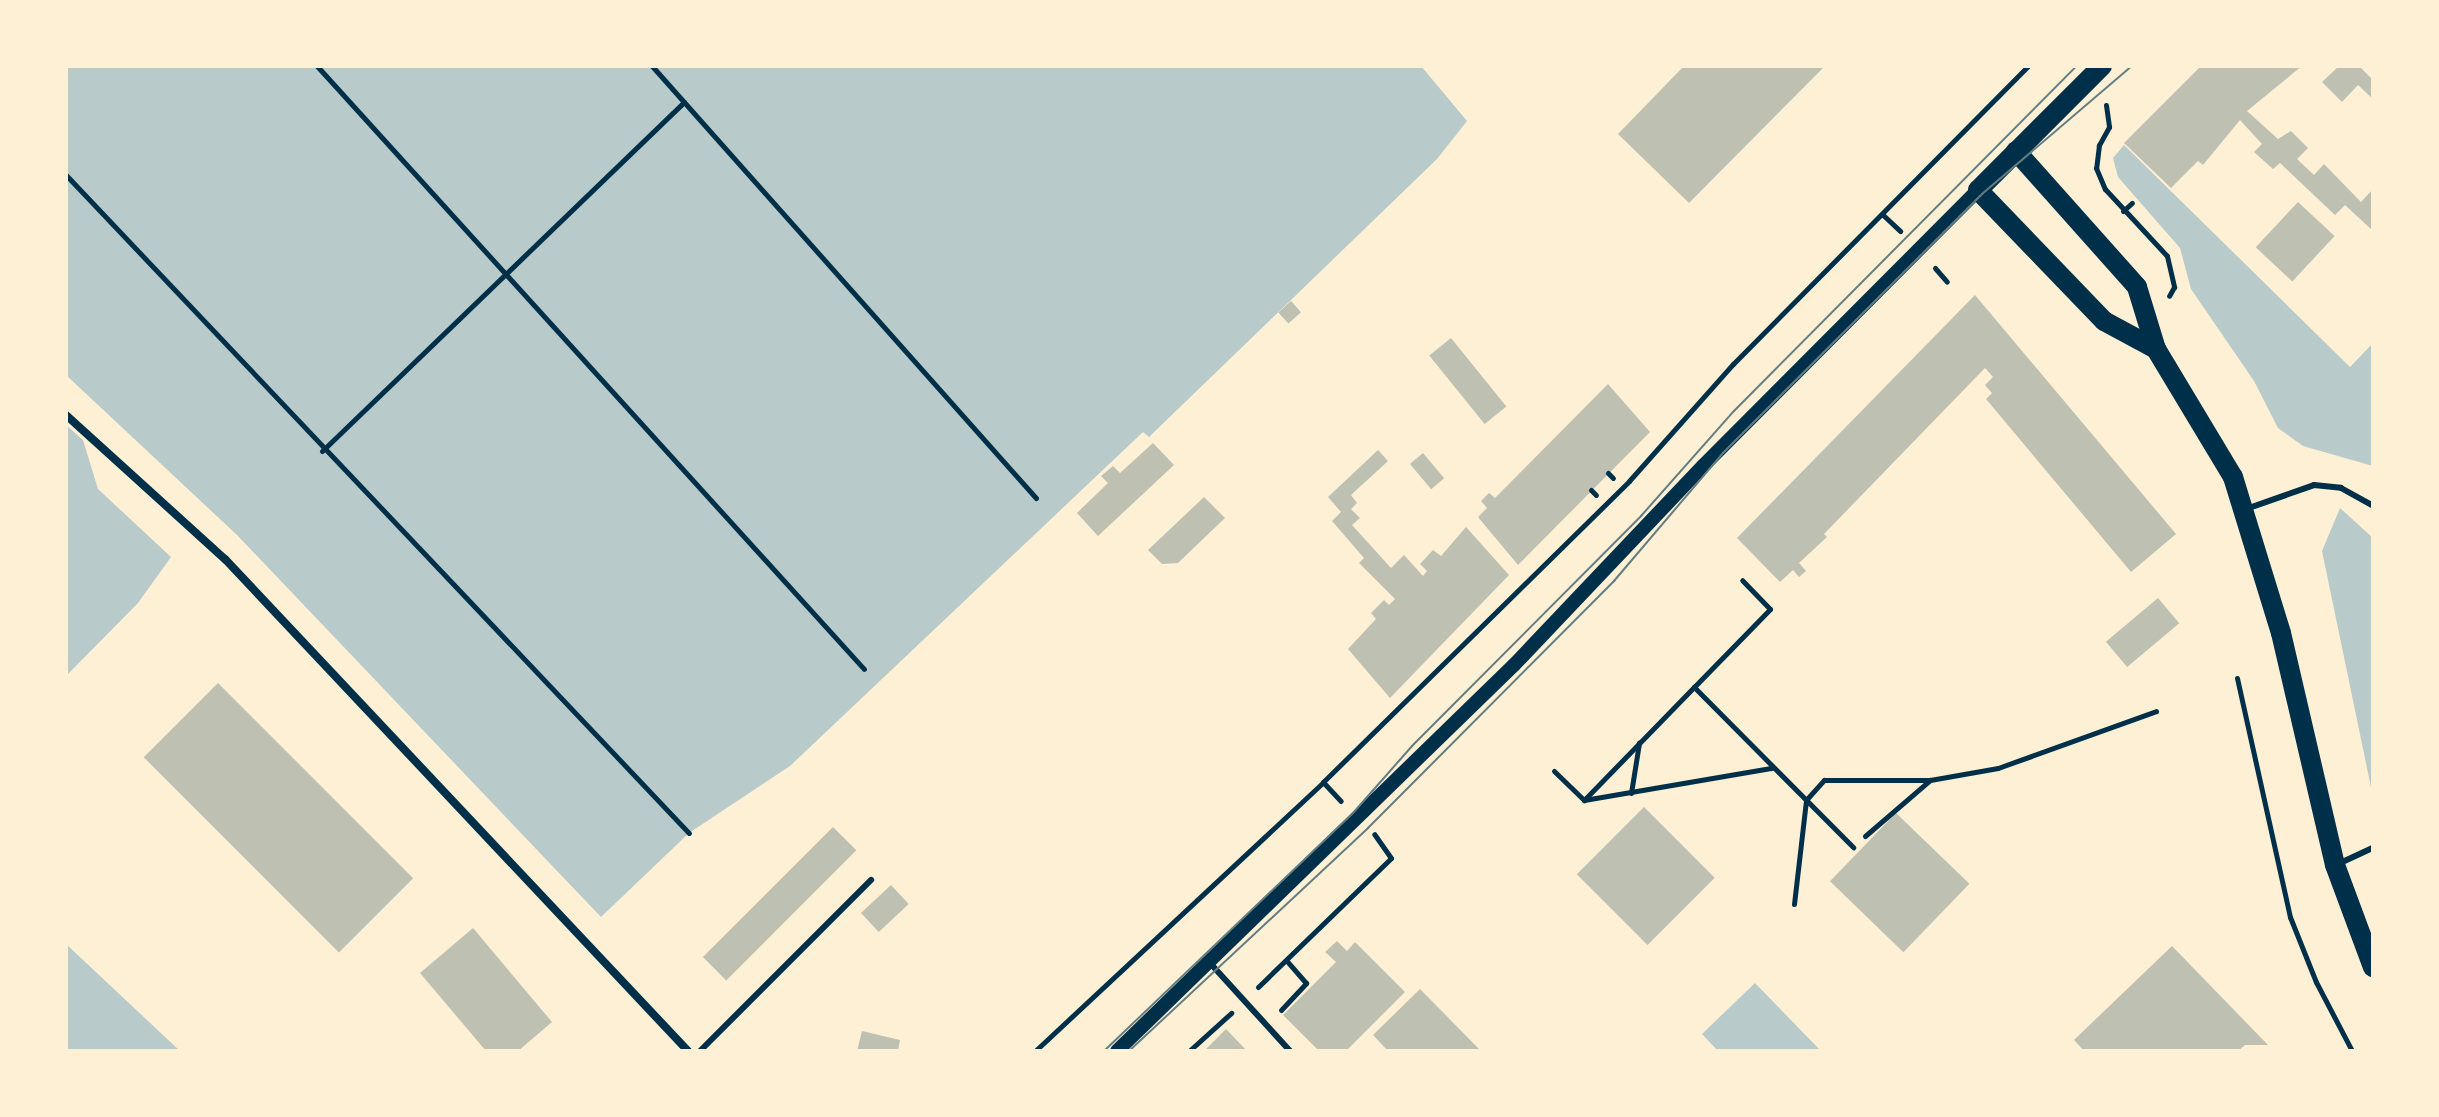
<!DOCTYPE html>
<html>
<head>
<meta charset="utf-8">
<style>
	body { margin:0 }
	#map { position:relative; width:2439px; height:1117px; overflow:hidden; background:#fdf0d5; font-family:"Work Sans",sans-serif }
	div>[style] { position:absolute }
	.green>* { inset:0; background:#b9caca }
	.building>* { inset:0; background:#bec0b2; transform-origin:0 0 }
	.path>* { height:5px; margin:-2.5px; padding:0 2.5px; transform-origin:2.5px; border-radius:2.5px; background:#003049 }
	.service>* { height:6px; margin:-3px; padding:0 3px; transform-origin:3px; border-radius:3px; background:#003049 }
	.minor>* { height:8px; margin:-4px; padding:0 4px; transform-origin:4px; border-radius:4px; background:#003049 }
	.tertiary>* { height:14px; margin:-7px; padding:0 7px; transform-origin:7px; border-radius:7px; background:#003049 }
	.primary>* { height:20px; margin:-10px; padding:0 10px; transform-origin:10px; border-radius:10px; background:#003049 }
	.tram>* { height:2px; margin:-1px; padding:0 1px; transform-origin:1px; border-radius:1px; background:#657d81 }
	span { translate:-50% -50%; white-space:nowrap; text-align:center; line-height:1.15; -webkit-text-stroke:6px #fdf0d5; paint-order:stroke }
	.frame { position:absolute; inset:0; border:68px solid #fdf0d5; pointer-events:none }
</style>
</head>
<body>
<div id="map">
	<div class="green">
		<i style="clip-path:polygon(66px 66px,1421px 66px,1467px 121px,1437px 159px,1149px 437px,1143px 432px,790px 766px,689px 833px,601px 917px,237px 535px,66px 375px)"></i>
		<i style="clip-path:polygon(2124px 145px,2350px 367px,2373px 343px,2373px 466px,2303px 446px,2278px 428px,2254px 381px,2191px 289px,2180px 248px,2118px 177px,2113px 158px)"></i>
		<i style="clip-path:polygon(66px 425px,83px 440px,98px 489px,171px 557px,138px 603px,66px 676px)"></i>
		<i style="clip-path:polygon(2340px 508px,2373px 538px,2373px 797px,2322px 551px)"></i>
		<i style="clip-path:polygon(66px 944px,180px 1051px,66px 1051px)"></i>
		<i style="clip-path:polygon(1755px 983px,1821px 1051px,1718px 1051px,1702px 1034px)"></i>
	</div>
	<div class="building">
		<i style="clip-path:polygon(1684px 66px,1825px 66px,1689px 203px,1618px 134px)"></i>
		<i style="clip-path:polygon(2201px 66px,2302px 66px,2247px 111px,2278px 139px,2291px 131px,2308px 148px,2297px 159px,2314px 175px,2324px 164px,2361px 202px,2373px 189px,2373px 231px,2345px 205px,2335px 215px,2280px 163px,2273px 169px,2254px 152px,2262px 144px,2240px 120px,2203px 165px,2198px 161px,2171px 188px,2124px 143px)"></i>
		<i style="clip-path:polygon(2339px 66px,2359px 66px,2373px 80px,2373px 99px,2358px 85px,2342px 102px,2322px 82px)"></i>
		<i style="left:2298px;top:202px;width:50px;height:62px;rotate:43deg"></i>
		<i style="clip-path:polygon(1975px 295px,2176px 534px,2131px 572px,1986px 399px,1992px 393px,1985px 385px,1993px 377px,1985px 368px,1824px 534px,1827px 537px,1799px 563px,1806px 571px,1799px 577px,1793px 570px,1780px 582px,1737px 538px)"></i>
		<i style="left:1291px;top:301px;width:15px;height:17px;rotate:48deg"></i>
		<i style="left:1451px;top:338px;width:88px;height:28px;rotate:51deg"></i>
		<i style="clip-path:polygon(1608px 384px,1650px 432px,1518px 565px,1478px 517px,1487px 508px,1481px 501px,1489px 493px,1495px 498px)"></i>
		<i style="clip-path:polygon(1153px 443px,1174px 465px,1098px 536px,1077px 513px,1108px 483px,1101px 476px,1113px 466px,1120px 473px)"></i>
		<i style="clip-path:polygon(1378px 450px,1388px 461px,1351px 495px,1357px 503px,1351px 509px,1360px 518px,1352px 525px,1391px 568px,1404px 555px,1423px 576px,1427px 571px,1420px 564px,1433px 550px,1441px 556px,1466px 527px,1509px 575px,1390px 698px,1348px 649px,1376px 619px,1371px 613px,1384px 600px,1389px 605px,1395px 599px,1359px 563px,1364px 558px,1332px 521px,1341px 512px,1328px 497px)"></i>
		<i style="left:1423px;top:453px;width:33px;height:17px;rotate:50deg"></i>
		<i style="clip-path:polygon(1204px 497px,1225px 518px,1178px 563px,1162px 564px,1148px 550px)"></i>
		<i style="left:2158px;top:598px;width:33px;height:68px;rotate:50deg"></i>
		<i style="left:218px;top:683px;width:276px;height:105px;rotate:45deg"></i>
		<i style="left:1644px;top:807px;width:100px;height:95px;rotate:45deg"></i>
		<i style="left:1896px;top:813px;width:102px;height:95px;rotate:44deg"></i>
		<i style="left:833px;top:827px;width:33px;height:184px;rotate:45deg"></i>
		<i style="left:891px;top:885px;width:26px;height:41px;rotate:47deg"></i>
		<i style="clip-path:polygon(473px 928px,552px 1022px,518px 1051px,486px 1051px,420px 973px)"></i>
		<i style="clip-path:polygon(1337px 941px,1347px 951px,1355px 942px,1405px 992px,1346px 1051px,1319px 1051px,1283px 1015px,1336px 962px,1325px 952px)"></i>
		<i style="clip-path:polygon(2172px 946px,2268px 1045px,2245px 1045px,2238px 1051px,2084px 1051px,2074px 1040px)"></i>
		<i style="clip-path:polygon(1420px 989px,1481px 1051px,1388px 1051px,1373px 1035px)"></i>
		<i style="clip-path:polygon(1226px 1029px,1247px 1051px,1200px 1051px,1206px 1049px)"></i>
		<i style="clip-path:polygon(862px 1031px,900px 1040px,898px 1051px,857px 1051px)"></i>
	</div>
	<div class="path">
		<i style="left:317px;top:66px;width:814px;rotate:47.79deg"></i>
		<i style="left:652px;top:66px;width:578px;rotate:48.37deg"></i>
		<i style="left:2106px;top:105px;width:22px;rotate:82deg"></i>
		<i style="left:2109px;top:127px;width:21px;rotate:119deg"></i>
		<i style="left:2099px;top:145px;width:23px;rotate:97deg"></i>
		<i style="left:2096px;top:168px;width:23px;rotate:67deg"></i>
		<i style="left:2105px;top:189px;width:91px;rotate:47.2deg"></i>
		<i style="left:2167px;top:256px;width:32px;rotate:77deg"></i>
		<i style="left:2174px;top:287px;width:10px;rotate:119deg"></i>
		<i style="left:66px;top:175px;width:906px;rotate:46.57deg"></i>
		<i style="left:2123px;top:211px;width:12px;rotate:-42deg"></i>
		<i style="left:1882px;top:214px;width:25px;rotate:43deg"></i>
		<i style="left:1935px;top:268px;width:18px;rotate:49deg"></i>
		<i style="left:322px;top:451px;width:503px;rotate:-43.95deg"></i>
		<i style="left:1608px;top:473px;width:7px;rotate:45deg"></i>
		<i style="left:1591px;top:490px;width:7px;rotate:45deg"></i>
		<i style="left:2237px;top:678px;width:245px;rotate:77.5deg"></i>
		<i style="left:2290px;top:917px;width:70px;rotate:68.2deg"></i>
		<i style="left:2316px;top:982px;width:78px;rotate:62.4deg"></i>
		<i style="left:1694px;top:687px;width:109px;rotate:-45.7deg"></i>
		<i style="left:1770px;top:609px;width:40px;rotate:-134deg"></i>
		<i style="left:1554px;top:771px;width:42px;rotate:44deg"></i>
		<i style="left:1584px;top:800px;width:191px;rotate:-9.7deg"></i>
		<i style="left:1323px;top:782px;width:26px;rotate:47deg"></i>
		<i style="left:1631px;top:793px;width:51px;rotate:-80.9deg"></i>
		<i style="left:1584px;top:800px;width:158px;rotate:-45.8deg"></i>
		<i style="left:1694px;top:687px;width:226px;rotate:45.2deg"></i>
		<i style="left:1865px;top:836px;width:86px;rotate:-40.7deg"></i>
		<i style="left:1794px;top:904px;width:105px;rotate:-83.4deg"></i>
		<i style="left:1806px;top:800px;width:27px;rotate:-48deg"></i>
		<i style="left:1824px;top:780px;width:106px"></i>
		<i style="left:1930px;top:780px;width:69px;rotate:-10deg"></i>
		<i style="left:1998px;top:768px;width:168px;rotate:-19.8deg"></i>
		<i style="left:1258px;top:987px;width:185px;rotate:-44.1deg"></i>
		<i style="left:1391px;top:858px;width:29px;rotate:-125deg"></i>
		<i style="left:1281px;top:1010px;width:37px;rotate:-47deg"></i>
		<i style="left:1306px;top:983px;width:30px;rotate:-131deg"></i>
		<i style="left:1035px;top:1051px;width:394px;rotate:-43deg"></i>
		<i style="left:1323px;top:782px;width:429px;rotate:-44.5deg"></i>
		<i style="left:1629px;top:481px;width:157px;rotate:-48.4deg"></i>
		<i style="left:1733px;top:364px;width:419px;rotate:-45.3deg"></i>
		<i style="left:1189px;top:1051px;width:57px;rotate:-42.1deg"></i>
	</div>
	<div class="service">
		<i style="left:2246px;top:509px;width:72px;rotate:-19.4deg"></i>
		<i style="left:2314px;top:485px;width:27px;rotate:6deg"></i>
		<i style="left:2341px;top:488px;width:37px;rotate:29deg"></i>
		<i style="left:2338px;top:864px;width:38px;rotate:-25deg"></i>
		<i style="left:1210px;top:963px;width:119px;rotate:47.7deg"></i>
		<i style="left:700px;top:1051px;width:242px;rotate:-45deg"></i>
	</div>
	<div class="minor">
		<i style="left:66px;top:415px;width:215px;rotate:42.2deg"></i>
		<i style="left:225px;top:559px;width:676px;rotate:46.74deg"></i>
	</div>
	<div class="tertiary">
		<i style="left:1117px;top:1051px;width:554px;rotate:-44.2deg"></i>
		<i style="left:1514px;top:665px;width:274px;rotate:-46.5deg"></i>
		<i style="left:1703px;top:466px;width:390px;rotate:-45.1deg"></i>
	</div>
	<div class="primary">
		<i style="left:2102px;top:66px;width:175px;rotate:135deg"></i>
		<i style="left:1978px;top:190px;width:182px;rotate:46.1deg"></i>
		<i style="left:2104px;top:321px;width:59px;rotate:28.3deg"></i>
		<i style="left:2016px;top:151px;width:182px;rotate:48.3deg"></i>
		<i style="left:2137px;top:287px;width:65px;rotate:73deg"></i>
		<i style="left:2156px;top:349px;width:149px;rotate:59deg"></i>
		<i style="left:2233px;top:477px;width:163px;rotate:72.9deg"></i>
		<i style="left:2281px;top:633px;width:238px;rotate:76.9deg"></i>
		<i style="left:2335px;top:865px;width:109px;rotate:69.6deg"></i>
	</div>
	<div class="tram">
		<i style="left:1104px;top:1051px;width:344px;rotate:-43.7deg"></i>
		<i style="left:1353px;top:813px;width:89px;rotate:-48.6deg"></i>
		<i style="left:1412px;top:746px;width:325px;rotate:-45.1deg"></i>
		<i style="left:1641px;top:516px;width:140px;rotate:-48.5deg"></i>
		<i style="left:1734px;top:411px;width:486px;rotate:-45.2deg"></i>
		<i style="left:1129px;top:1051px;width:327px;rotate:-43deg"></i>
		<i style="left:1368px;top:828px;width:349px;rotate:-45.1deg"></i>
		<i style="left:1614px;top:581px;width:168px;rotate:-49.6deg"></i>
		<i style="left:1723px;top:453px;width:366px;rotate:-45deg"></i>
		<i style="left:1982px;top:194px;width:197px;rotate:-40.5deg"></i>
	</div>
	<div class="frame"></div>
</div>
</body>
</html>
